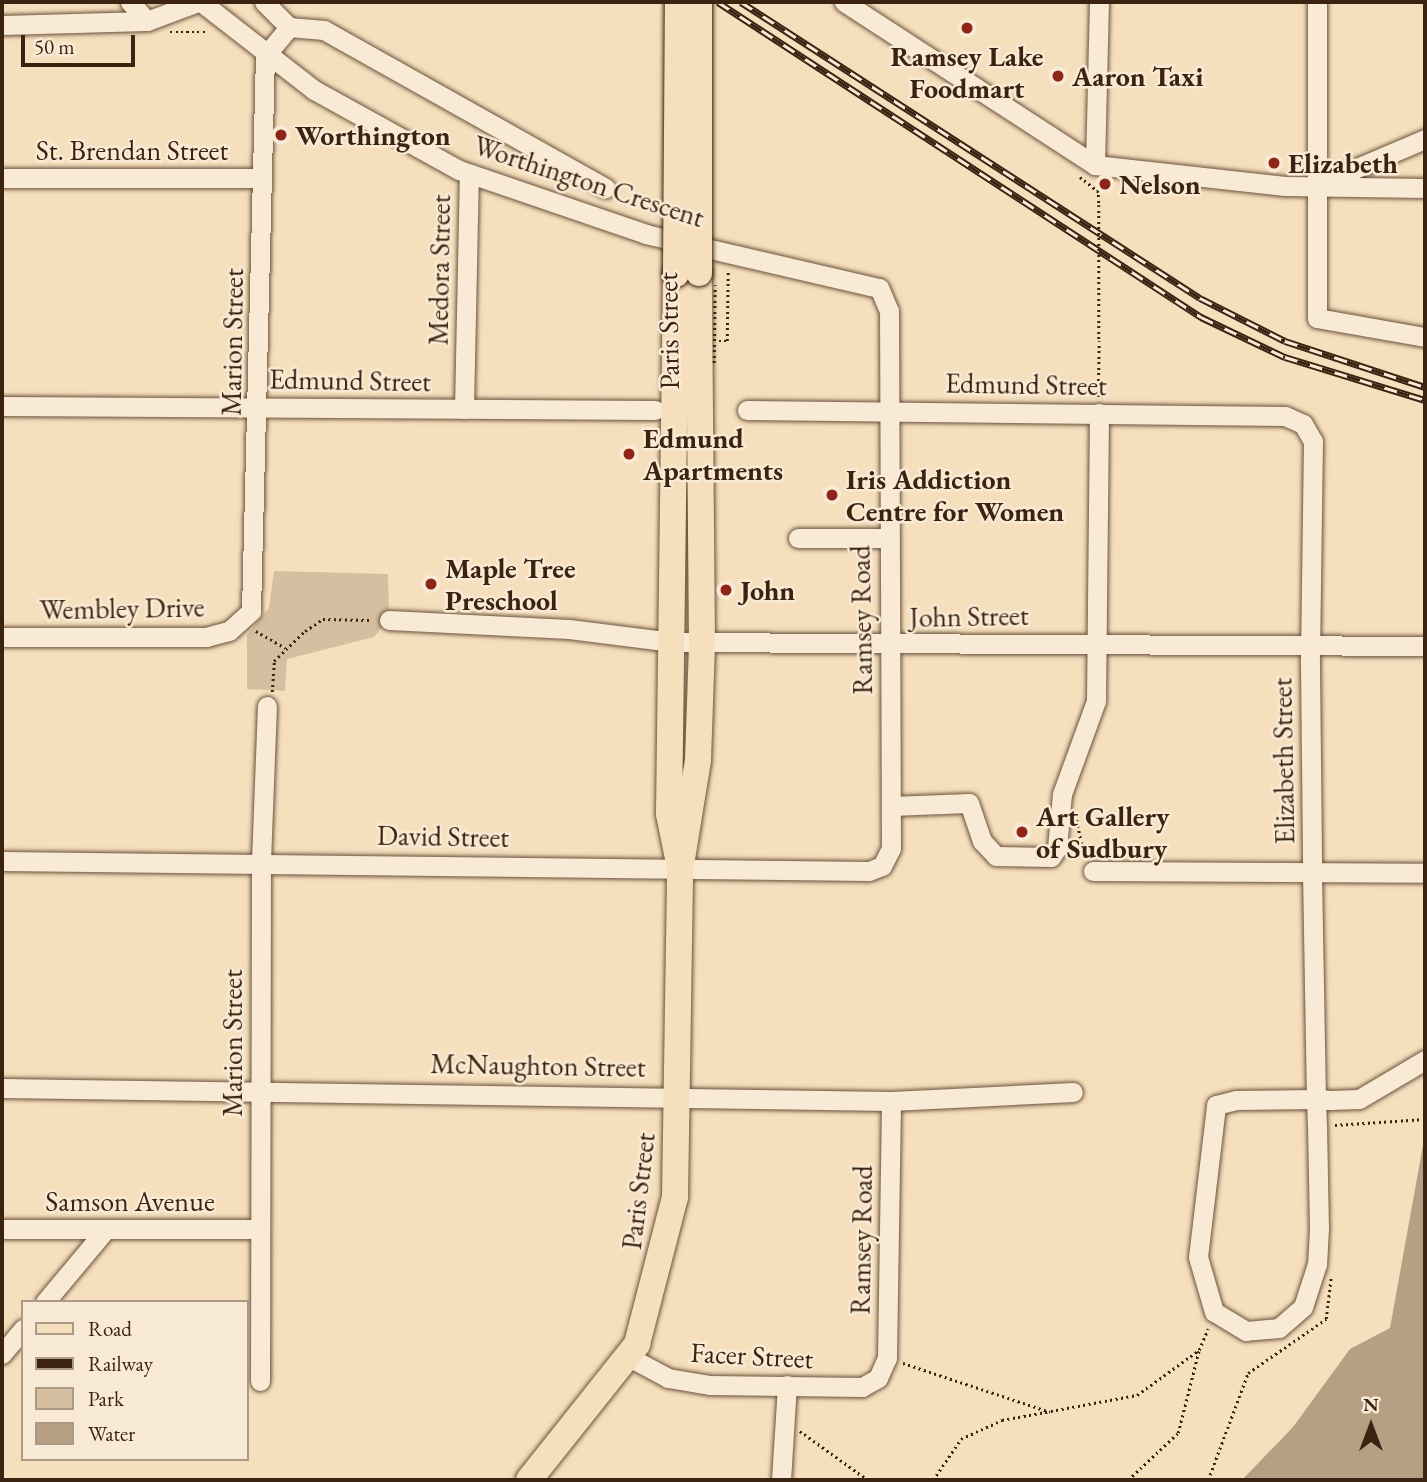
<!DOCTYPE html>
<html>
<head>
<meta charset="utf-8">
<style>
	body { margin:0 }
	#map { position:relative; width:1427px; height:1482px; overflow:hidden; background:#f5dfbd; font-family:"EB Garamond",serif }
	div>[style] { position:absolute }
	.green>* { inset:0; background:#d6bfa0 }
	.water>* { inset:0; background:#b69f83 }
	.path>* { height:2.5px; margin-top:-1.25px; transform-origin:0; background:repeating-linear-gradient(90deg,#3c2311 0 2px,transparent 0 5.5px) }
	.roads { filter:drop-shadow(0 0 2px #6a523c) drop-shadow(0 0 2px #6a523c) }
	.minor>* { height:19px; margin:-9.5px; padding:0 9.5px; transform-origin:9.5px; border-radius:9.5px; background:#f8ead4 }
	.major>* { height:26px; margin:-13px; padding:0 13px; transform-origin:13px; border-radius:13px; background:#f5dfbd }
	.rail>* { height:7px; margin-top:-3.5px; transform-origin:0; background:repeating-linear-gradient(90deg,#f8ead4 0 13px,#3c2311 0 26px); box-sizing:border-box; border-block:2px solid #3c2311 }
	.path-bridge>* { height:2.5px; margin-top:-1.25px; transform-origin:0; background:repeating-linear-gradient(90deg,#3c2311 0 2px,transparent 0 5.5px) }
	.bridges { filter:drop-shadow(0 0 2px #3c2311) drop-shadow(0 0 2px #3c2311) }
	.major-bridge>* { height:26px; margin:-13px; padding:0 13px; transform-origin:13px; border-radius:13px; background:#f5dfbd }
	.dots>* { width:19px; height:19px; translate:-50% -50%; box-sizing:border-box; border:4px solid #f8ead4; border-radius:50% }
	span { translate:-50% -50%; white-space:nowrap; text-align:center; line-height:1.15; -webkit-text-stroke:5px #f8ead4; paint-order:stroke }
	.poi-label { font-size:28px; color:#3c2311; font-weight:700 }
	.left { translate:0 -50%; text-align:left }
	.street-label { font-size:28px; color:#3c2311 }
	.frame { position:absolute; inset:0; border:4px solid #3c2311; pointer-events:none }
	.legend { position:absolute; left:21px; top:1300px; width:228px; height:161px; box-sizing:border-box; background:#f8ead4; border:2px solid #ad9a86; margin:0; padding:9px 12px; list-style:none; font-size:21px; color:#3c2311 }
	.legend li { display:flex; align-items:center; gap:14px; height:35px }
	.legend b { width:35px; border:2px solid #ad9a86 }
	.north { position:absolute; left:1336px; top:1391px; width:70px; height:70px; -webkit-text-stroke:5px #f8ead4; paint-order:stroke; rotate:0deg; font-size:19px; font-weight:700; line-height:28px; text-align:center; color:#3c2311 }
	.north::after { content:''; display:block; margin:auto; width:24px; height:32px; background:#3c2311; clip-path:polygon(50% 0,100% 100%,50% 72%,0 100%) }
	.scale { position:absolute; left:21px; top:35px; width:114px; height:32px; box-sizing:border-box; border:4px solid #3c2311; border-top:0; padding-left:9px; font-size:21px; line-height:24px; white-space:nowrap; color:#3c2311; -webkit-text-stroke:5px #f8ead4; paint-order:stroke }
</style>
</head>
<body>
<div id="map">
	<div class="green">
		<i style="clip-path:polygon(274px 571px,388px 574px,389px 619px,374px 637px,287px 659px,285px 691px,247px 689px,247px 635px,269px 608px)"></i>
	</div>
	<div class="water">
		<i style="clip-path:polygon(1425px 1134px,1425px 1480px,1242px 1480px,1293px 1427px,1350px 1349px,1390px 1328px)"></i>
	</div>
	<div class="path">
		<i style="left:170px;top:32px;width:38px"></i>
		<i style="left:1080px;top:177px;width:24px;rotate:38deg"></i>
		<i style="left:1098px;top:184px;width:21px;rotate:87deg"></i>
		<i style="left:719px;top:341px;width:8px"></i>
		<i style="left:727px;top:341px;width:69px;rotate:-89.2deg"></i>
		<i style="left:1098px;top:397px;width:56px;rotate:-89deg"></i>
		<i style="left:256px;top:631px;width:34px;rotate:30deg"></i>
		<i style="left:272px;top:692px;width:31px;rotate:-86deg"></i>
		<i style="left:274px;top:661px;width:43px;rotate:-44.1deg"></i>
		<i style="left:305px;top:631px;width:22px;rotate:-34deg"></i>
		<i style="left:323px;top:619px;width:48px;rotate:1.2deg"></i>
		<i style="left:1077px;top:820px;width:38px;rotate:79deg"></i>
		<i style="left:1335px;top:1125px;width:90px;rotate:-3.8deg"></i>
		<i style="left:903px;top:1363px;width:155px;rotate:18.4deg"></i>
		<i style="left:800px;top:1431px;width:84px;rotate:35.8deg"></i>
		<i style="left:933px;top:1480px;width:50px;rotate:-55.7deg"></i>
		<i style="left:961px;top:1439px;width:45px;rotate:-24.9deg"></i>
		<i style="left:1002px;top:1420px;width:137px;rotate:-10.5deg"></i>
		<i style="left:1137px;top:1395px;width:77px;rotate:-36deg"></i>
		<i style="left:1199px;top:1350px;width:23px;rotate:-67deg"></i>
		<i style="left:1128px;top:1480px;width:69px;rotate:-43.2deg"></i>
		<i style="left:1178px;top:1433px;width:86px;rotate:-75.8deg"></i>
		<i style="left:1208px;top:1480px;width:114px;rotate:-69.5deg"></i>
		<i style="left:1248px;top:1373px;width:95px;rotate:-34.7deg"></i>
		<i style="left:1326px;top:1319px;width:42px;rotate:-83.2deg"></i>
	</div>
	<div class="roads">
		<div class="minor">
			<i style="left:130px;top:2px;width:25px;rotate:48deg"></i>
			<i style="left:264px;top:2px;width:35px;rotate:45deg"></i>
			<i style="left:844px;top:2px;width:299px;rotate:33deg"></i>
			<i style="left:1095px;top:165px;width:191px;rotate:6.3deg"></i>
			<i style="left:1285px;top:186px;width:140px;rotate:0.8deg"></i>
			<i style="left:1317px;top:2px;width:316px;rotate:90deg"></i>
			<i style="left:1317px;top:318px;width:110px;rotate:10deg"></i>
			<i style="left:2px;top:25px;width:145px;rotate:-1.6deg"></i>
			<i style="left:147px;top:21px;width:54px;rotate:-20.4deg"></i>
			<i style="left:265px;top:56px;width:38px;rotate:-50deg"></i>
			<i style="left:289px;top:27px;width:35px;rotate:5deg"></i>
			<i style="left:324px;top:30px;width:323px;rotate:29.3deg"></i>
			<i style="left:1095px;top:165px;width:163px;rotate:-88.6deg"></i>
			<i style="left:2px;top:178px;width:260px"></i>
			<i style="left:1324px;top:182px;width:110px;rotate:-23.1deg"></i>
			<i style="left:2px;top:406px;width:653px;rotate:0.35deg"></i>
			<i style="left:464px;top:409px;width:235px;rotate:-88.8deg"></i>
			<i style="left:747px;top:410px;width:538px;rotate:0.64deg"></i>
			<i style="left:1285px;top:416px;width:20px;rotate:24deg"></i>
			<i style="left:1303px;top:424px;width:20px;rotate:60deg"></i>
			<i style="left:1313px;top:441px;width:224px;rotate:90.8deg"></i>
			<i style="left:1310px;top:665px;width:207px;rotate:89.4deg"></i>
			<i style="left:1312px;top:872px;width:227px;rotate:89deg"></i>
			<i style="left:1316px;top:1099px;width:26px;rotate:88deg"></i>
			<i style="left:1317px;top:1125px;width:103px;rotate:88.9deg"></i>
			<i style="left:1319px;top:1228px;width:36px;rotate:93deg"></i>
			<i style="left:1317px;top:1264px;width:45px;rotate:108deg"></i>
			<i style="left:1303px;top:1307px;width:32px;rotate:139deg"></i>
			<i style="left:1279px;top:1328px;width:33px;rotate:175deg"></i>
			<i style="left:1246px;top:1331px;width:37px;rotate:-149deg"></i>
			<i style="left:1214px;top:1312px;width:57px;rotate:-106.2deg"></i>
			<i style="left:1198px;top:1257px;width:153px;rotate:-83.2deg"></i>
			<i style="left:1216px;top:1105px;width:21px;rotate:-14deg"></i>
			<i style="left:1236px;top:1100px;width:80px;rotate:-0.7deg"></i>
			<i style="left:1316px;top:1099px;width:14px;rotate:4deg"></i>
			<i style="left:1330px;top:1100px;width:29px;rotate:-2deg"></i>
			<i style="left:1359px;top:1099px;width:77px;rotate:-30.6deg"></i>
			<i style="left:798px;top:538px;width:89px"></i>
			<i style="left:389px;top:620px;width:180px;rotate:2.9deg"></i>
			<i style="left:569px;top:629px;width:104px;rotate:7.2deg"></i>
			<i style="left:672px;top:642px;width:753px;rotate:0.3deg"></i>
			<i style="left:2px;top:637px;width:204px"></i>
			<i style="left:206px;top:637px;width:24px;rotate:-15deg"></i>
			<i style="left:229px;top:631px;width:30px;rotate:-42deg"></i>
			<i style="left:251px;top:611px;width:555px;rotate:-88.56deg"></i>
			<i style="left:891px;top:806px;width:78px;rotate:-2.2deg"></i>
			<i style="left:969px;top:803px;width:40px;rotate:71.1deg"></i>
			<i style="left:982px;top:841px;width:21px;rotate:47deg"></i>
			<i style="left:996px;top:856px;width:55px;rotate:1deg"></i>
			<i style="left:1051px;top:857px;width:11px;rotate:-56deg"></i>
			<i style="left:1057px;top:848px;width:54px;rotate:-84.7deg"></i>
			<i style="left:1062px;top:794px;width:99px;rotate:-69.9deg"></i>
			<i style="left:1096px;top:701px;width:288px;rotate:-89.4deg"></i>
			<i style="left:2px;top:861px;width:867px;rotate:0.66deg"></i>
			<i style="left:869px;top:871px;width:14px;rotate:-21deg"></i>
			<i style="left:882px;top:866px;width:20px;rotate:-63deg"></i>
			<i style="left:891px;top:848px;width:537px;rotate:-90.21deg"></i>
			<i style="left:889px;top:311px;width:25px;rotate:-113deg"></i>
			<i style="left:879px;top:288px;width:239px;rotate:-167deg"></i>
			<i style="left:646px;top:234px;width:198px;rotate:-161.1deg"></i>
			<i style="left:459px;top:170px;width:166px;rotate:-151.1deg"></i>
			<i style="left:314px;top:90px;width:143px;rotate:-142.1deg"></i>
			<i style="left:1093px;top:871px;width:332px;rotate:0.3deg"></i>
			<i style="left:2px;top:1088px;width:889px;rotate:0.84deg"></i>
			<i style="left:891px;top:1101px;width:182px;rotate:-2.8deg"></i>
			<i style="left:2px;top:1229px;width:256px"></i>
			<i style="left:45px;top:1302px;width:95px;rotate:-50.1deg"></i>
			<i style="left:2px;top:1354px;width:33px;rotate:-50deg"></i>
			<i style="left:627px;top:1356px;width:47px;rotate:28.2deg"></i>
			<i style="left:668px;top:1378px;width:43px;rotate:9.5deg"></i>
			<i style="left:710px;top:1385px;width:152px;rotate:0.8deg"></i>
			<i style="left:862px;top:1387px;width:18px;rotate:-29deg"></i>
			<i style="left:878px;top:1378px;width:22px;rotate:-66deg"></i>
			<i style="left:887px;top:1358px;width:257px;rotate:-89.1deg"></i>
			<i style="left:260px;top:1381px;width:520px;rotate:-89.89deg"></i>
			<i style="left:261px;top:861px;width:155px;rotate:-87.8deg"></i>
			<i style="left:781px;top:1480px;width:95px;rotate:-86.4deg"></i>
		</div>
		<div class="major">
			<i style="left:682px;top:859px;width:100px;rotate:-80.8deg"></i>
			<i style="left:698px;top:760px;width:117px;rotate:-88deg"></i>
			<i style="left:702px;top:643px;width:370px;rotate:-90.5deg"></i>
			<i style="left:529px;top:1480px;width:174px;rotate:-51.5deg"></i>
			<i style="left:637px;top:1344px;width:152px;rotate:-75.5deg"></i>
			<i style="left:675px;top:1197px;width:329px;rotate:-89.1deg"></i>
			<i style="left:680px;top:868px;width:55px;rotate:-101.5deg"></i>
			<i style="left:669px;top:814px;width:540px;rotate:-89.26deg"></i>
		</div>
	</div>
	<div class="rail">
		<i style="left:718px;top:2px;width:577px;rotate:33.11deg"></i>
		<i style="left:1201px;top:317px;width:93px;rotate:25.5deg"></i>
		<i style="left:1285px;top:357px;width:146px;rotate:17.1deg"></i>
		<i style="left:741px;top:2px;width:546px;rotate:32.82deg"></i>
		<i style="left:1200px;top:298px;width:95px;rotate:26.8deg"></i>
		<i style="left:1285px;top:341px;width:147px;rotate:18.2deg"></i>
	</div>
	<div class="path-bridge">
		<i style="left:1099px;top:205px;width:136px;rotate:90deg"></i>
		<i style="left:714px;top:363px;width:78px;rotate:-89.3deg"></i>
	</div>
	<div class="bridges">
		<div class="major-bridge">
			<i style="left:699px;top:273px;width:271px;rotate:-90deg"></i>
			<i style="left:676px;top:274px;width:272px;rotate:-89.6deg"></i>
		</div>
	</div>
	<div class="dots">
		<i style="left:967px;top:28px;background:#8f2418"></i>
		<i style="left:1058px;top:76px;background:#8f2418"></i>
		<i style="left:281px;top:135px;background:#8f2418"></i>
		<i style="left:1274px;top:163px;background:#8f2418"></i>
		<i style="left:1105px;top:184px;background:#8f2418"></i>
		<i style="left:629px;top:454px;background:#8f2418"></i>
		<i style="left:832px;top:495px;background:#8f2418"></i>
		<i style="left:431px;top:584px;background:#8f2418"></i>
		<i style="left:726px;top:590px;background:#8f2418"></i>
		<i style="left:1022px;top:832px;background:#8f2418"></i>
	</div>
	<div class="poi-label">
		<span style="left:967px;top:72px">Ramsey Lake<br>Foodmart</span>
		<span class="left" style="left:1072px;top:76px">Aaron Taxi</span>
		<span class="left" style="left:295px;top:135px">Worthington</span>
		<span class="left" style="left:1288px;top:163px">Elizabeth</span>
		<span class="left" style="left:1119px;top:184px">Nelson</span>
		<span class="left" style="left:643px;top:454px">Edmund<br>Apartments</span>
		<span class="left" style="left:846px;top:495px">Iris Addiction<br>Centre for Women</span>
		<span class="left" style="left:445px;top:584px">Maple Tree<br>Preschool</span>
		<span class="left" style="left:740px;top:590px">John</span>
		<span class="left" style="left:1036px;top:832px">Art Gallery<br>of Sudbury</span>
	</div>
	<div class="street-label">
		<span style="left:132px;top:150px">St. Brendan Street</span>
		<span style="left:589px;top:181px;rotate:18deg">Worthington Crescent</span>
		<span style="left:439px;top:270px;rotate:-89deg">Medora Street</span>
		<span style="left:668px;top:331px;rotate:-91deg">Paris Street</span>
		<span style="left:232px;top:342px;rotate:-89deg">Marion Street</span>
		<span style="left:350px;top:380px;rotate:1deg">Edmund Street</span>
		<span style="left:1026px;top:384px;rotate:1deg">Edmund Street</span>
		<span style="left:122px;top:608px;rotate:-1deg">Wembley Drive</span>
		<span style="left:969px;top:616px;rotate:-1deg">John Street</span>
		<span style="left:861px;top:620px;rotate:-91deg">Ramsey Road</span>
		<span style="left:1283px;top:761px;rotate:-91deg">Elizabeth Street</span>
		<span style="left:443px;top:836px;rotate:1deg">David Street</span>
		<span style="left:232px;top:1043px;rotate:-90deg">Marion Street</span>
		<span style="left:538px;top:1065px;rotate:1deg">McNaughton Street</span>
		<span style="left:638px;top:1191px;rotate:-83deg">Paris Street</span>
		<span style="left:130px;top:1201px">Samson Avenue</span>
		<span style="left:861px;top:1240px;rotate:-89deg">Ramsey Road</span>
		<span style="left:752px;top:1355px;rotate:3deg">Facer Street</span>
	</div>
	<div class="frame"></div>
	<ul class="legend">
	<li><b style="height:9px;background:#f5dfbd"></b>Road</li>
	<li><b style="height:9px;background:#3c2311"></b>Railway</li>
	<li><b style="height:19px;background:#d6bfa0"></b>Park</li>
	<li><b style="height:19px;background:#b69f83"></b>Water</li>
	</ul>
	<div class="north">N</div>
	<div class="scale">50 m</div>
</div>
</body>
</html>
